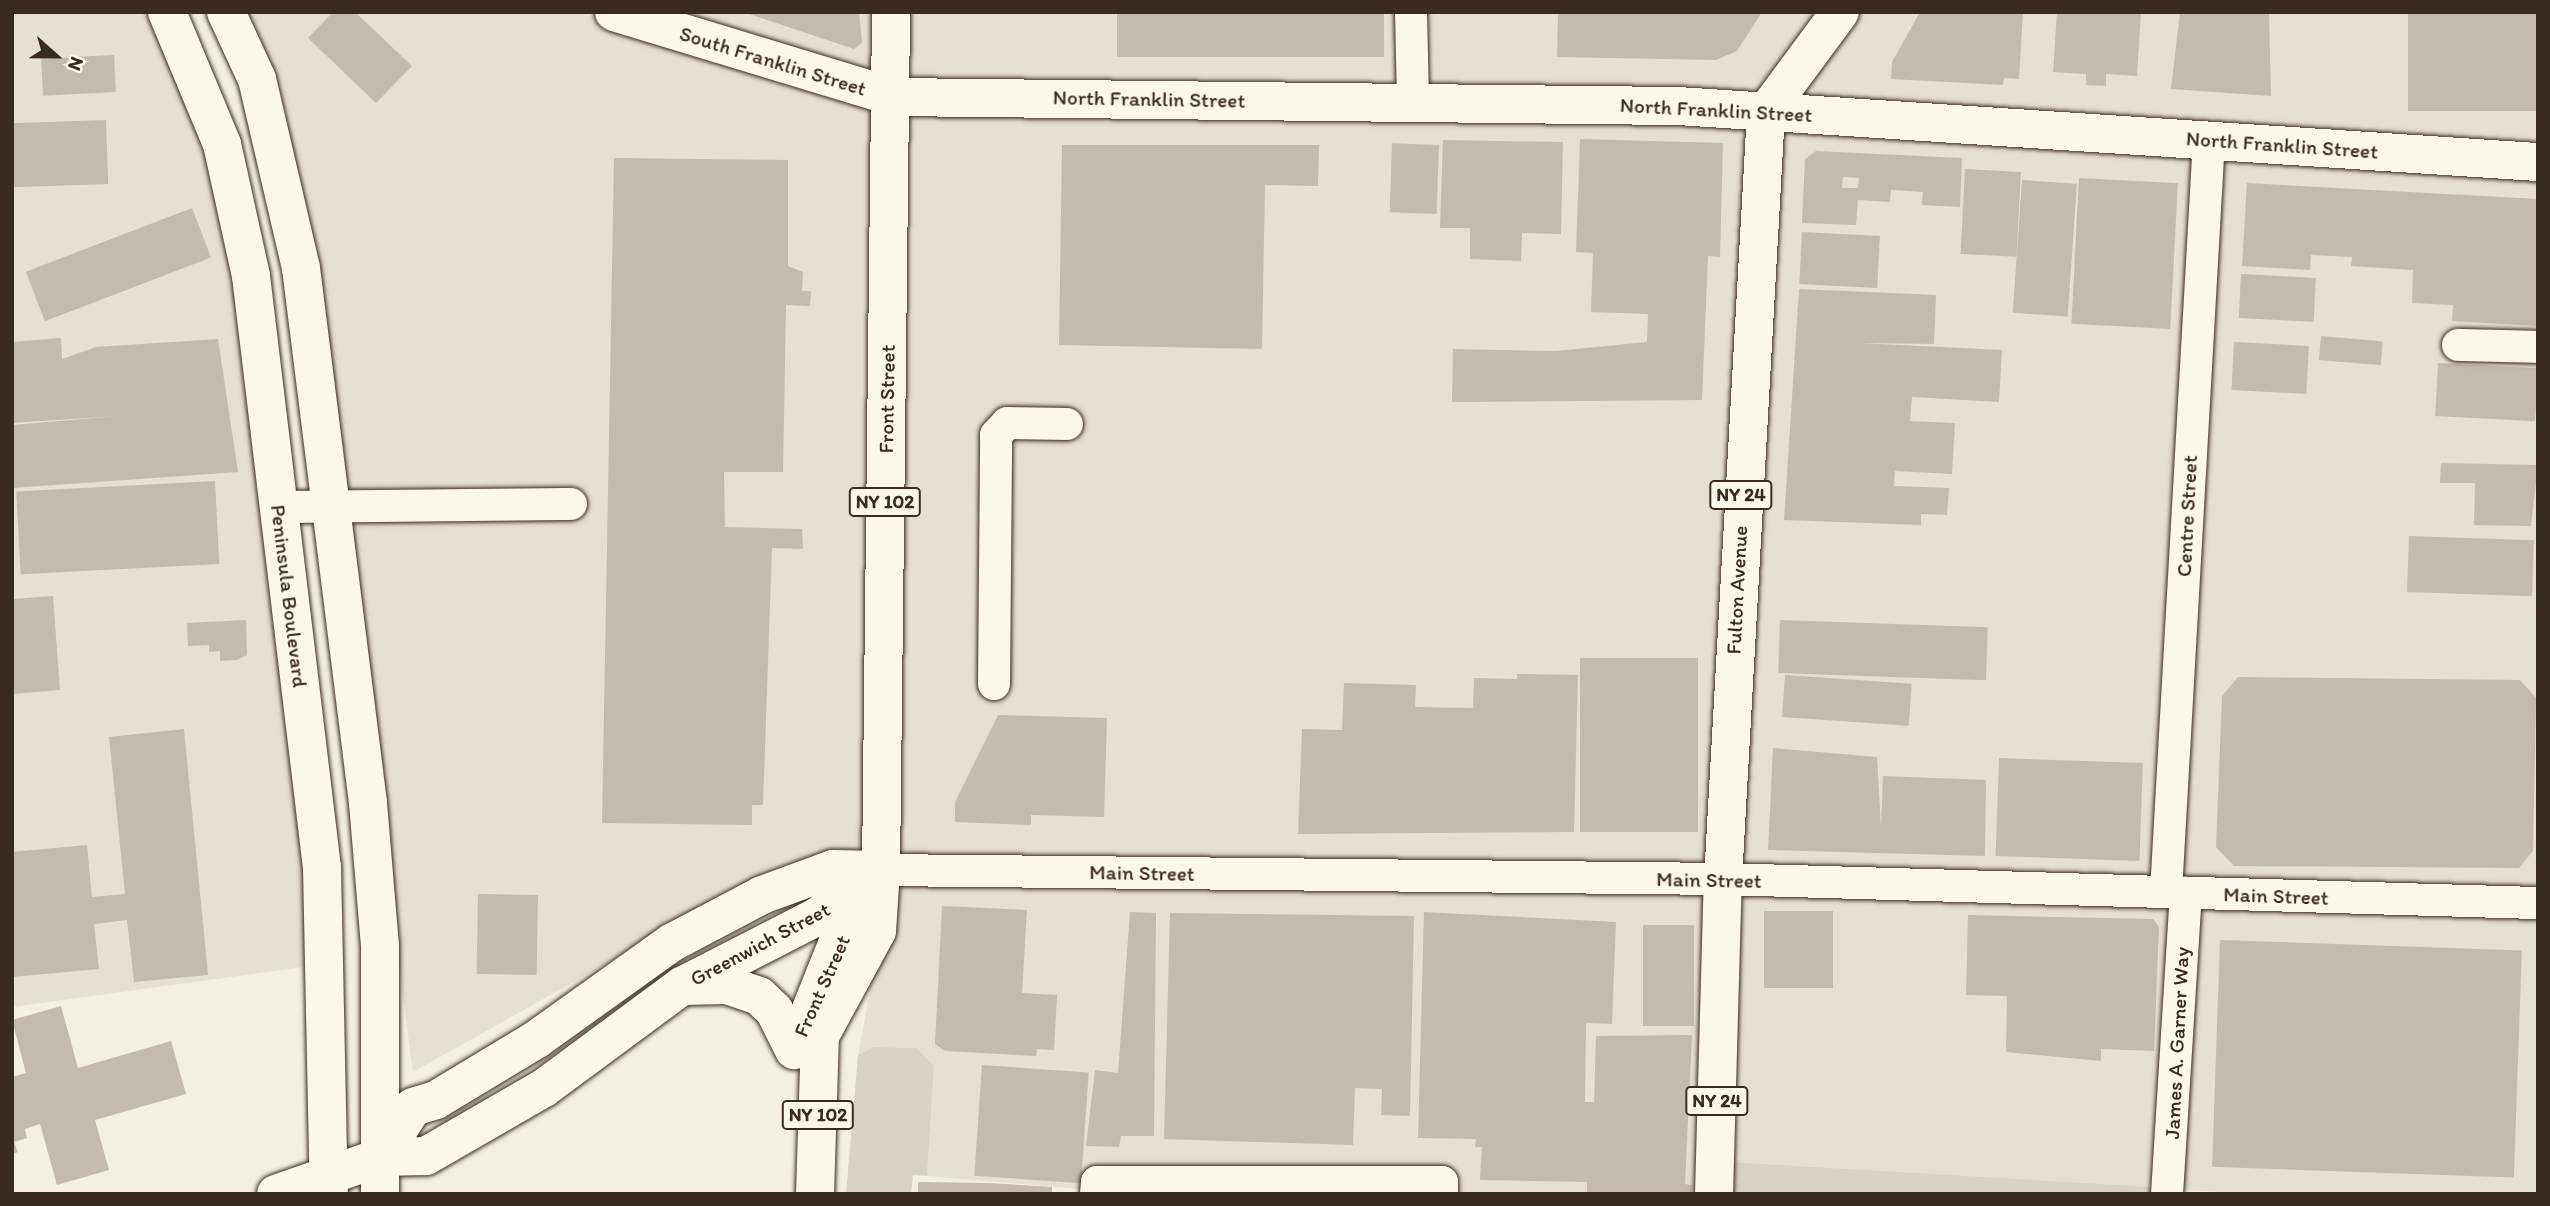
<!DOCTYPE html>
<html>
<head>
<meta charset="utf-8">
<style>
	body { margin:0 }
	#map { position:relative; width:2550px; height:1206px; overflow:hidden; background:#f3efe4; font-family:Itim,sans-serif }
	div>[style] { position:absolute }
	.built>* { inset:0; background:#e5dfd4 }
	.green>* { inset:0; background:#d8d1c6 }
	.building>* { inset:0; background:#c3bbb0; transform-origin:0 0 }
	.roads { filter:drop-shadow(0 0 2px #3b2a1e) drop-shadow(0 0 2px #3b2a1e) }
	.minor>* { height:32px; margin:-16px; padding:0 16px; transform-origin:16px; border-radius:16px; background:#fbf7ec }
	.major>* { height:38px; margin:-19px; padding:0 19px; transform-origin:19px; border-radius:19px; background:#fbf7ec }
	span { translate:-50% -50%; white-space:nowrap; text-align:center; line-height:1.15; -webkit-text-stroke:6px #fbf7ec; paint-order:stroke }
	.shield-label span { padding:2px 5px; background:#fbf7ec; border:2px solid; border-radius:5px; -webkit-text-stroke-width:0 }
	.shield-label { font-size:19px; color:#3b2a1e; font-weight:700 }
	.street-label { font-size:21px; color:#3b2a1e }
	.frame { position:absolute; inset:0; border:14px solid #3b2a1e; pointer-events:none }
	.north { position:absolute; left:21px; top:21px; width:70px; height:70px; -webkit-text-stroke:5px #fbf7ec; paint-order:stroke; rotate:111deg; font-size:19px; font-weight:700; line-height:28px; text-align:center; color:#3b2a1e }
	.north::after { content:''; display:block; margin:auto; width:24px; height:32px; background:#3b2a1e; clip-path:polygon(50% 0,100% 100%,50% 72%,0 100%) }
</style>
</head>
<body>
<div id="map">
	<div class="built">
		<i style="clip-path:polygon(12px 12px,159px 12px,219px 156px,318px 965px,12px 1007px)"></i>
		<i style="clip-path:polygon(236px 12px,2538px 12px,2538px 1194px,2254px 1194px,1715px 1161px,1714px 1194px,1081px 1194px,1080px 1189px,927px 1176px,934px 1066px,917px 1048px,874px 1047px,858px 1055px,881px 935px,875px 847px,738px 890px,413px 1072px,356px 647px)"></i>
	</div>
	<div class="green">
		<i style="clip-path:polygon(874px 1047px,917px 1048px,934px 1066px,927px 1176px,913px 1175px,911px 1194px,846px 1194px,858px 1055px)"></i>
		<i style="clip-path:polygon(1715px 1161px,2166px 1188px,2166px 1194px,1714px 1194px)"></i>
	</div>
	<div class="building">
		<i style="clip-path:polygon(333px 12px,355px 12px,412px 66px,376px 103px,308px 38px)"></i>
		<i style="clip-path:polygon(859px 12px,862px 43px,854px 49px,746px 13px)"></i>
		<i style="left:1117px;top:12px;width:267px;height:45px"></i>
		<i style="clip-path:polygon(1558px 12px,1762px 12px,1737px 51px,1716px 60px,1557px 57px)"></i>
		<i style="clip-path:polygon(1920px 12px,2023px 12px,2019px 79px,2004px 78px,2003px 85px,1891px 79px,1892px 62px)"></i>
		<i style="clip-path:polygon(2057px 12px,2141px 12px,2137px 76px,2106px 74px,2106px 86px,2086px 85px,2086px 74px,2053px 72px)"></i>
		<i style="clip-path:polygon(2180px 12px,2269px 12px,2271px 96px,2171px 89px)"></i>
		<i style="left:2408px;top:12px;width:130px;height:99px"></i>
		<i style="left:114px;top:55px;width:37px;height:73px;rotate:87deg"></i>
		<i style="left:106px;top:120px;width:64px;height:94px;rotate:88deg"></i>
		<i style="clip-path:polygon(1580px 139px,1723px 143px,1720px 257px,1708px 256px,1702px 400px,1452px 402px,1453px 349px,1556px 351px,1647px 342px,1648px 314px,1591px 312px,1593px 253px,1576px 252px)"></i>
		<i style="clip-path:polygon(1443px 140px,1563px 142px,1561px 234px,1522px 233px,1521px 261px,1470px 259px,1470px 228px,1440px 228px)"></i>
		<i style="clip-path:polygon(1062px 145px,1319px 145px,1318px 186px,1265px 185px,1262px 349px,1059px 345px)"></i>
		<i style="left:1439px;top:145px;width:69px;height:47px;rotate:92deg"></i>
		<i style="clip-path:polygon(evenodd,1816px 151px,1962px 158px,1960px 207px,1922px 205px,1923px 192px,1891px 190px,1890px 202px,1858px 200px,1856px 225px,1802px 223px,1805px 159px,1816px 151px,1843px 177px,1859px 178px,1858px 188px,1842px 188px,1843px 177px)"></i>
		<i style="clip-path:polygon(614px 158px,788px 160px,788px 266px,803px 272px,802px 291px,811px 291px,810px 306px,786px 305px,783px 472px,724px 472px,725px 527px,802px 529px,803px 549px,772px 548px,763px 805px,752px 805px,752px 825px,602px 823px)"></i>
		<i style="left:1965px;top:169px;width:56px;height:85px;rotate:3deg"></i>
		<i style="left:2079px;top:178px;width:99px;height:146px;rotate:3deg"></i>
		<i style="left:2022px;top:180px;width:55px;height:133px;rotate:4deg"></i>
		<i style="clip-path:polygon(2247px 183px,2538px 199px,2538px 326px,2452px 321px,2453px 305px,2412px 303px,2413px 270px,2351px 266px,2352px 257px,2311px 255px,2310px 270px,2242px 266px)"></i>
		<i style="left:192px;top:208px;width:53px;height:178px;rotate:69deg"></i>
		<i style="left:1802px;top:232px;width:78px;height:52px;rotate:3deg"></i>
		<i style="left:2241px;top:274px;width:75px;height:44px;rotate:3deg"></i>
		<i style="clip-path:polygon(1799px 289px,1936px 295px,1934px 344px,1859px 343px,2002px 350px,1999px 402px,1912px 397px,1910px 421px,1955px 423px,1952px 474px,1895px 471px,1894px 486px,1949px 488px,1947px 515px,1921px 514px,1921px 525px,1784px 520px)"></i>
		<i style="left:2321px;top:336px;width:62px;height:24px;rotate:5deg"></i>
		<i style="clip-path:polygon(61px 338px,62px 359px,96px 347px,218px 339px,238px 472px,12px 488px,12px 425px,118px 416px,12px 423px,12px 342px)"></i>
		<i style="left:2234px;top:342px;width:75px;height:48px;rotate:3deg"></i>
		<i style="left:2438px;top:363px;width:100px;height:53px;rotate:3deg"></i>
		<i style="clip-path:polygon(2441px 463px,2538px 465px,2531px 526px,2474px 525px,2475px 483px,2440px 483px)"></i>
		<i style="left:215px;top:481px;width:83px;height:199px;rotate:87deg"></i>
		<i style="left:2409px;top:536px;width:125px;height:56px;rotate:2deg"></i>
		<i style="clip-path:polygon(53px 596px,60px 690px,12px 694px,12px 599px)"></i>
		<i style="clip-path:polygon(246px 620px,247px 655px,237px 660px,220px 661px,220px 651px,209px 652px,209px 645px,188px 646px,187px 623px)"></i>
		<i style="left:1780px;top:620px;width:208px;height:53px;rotate:2deg"></i>
		<i style="left:1580px;top:658px;width:118px;height:174px"></i>
		<i style="clip-path:polygon(1517px 674px,1578px 675px,1574px 832px,1298px 834px,1302px 729px,1342px 730px,1344px 683px,1416px 685px,1415px 707px,1473px 708px,1474px 678px,1517px 679px)"></i>
		<i style="left:1785px;top:675px;width:127px;height:42px;rotate:4deg"></i>
		<i style="clip-path:polygon(2238px 677px,2520px 680px,2536px 698px,2533px 851px,2519px 868px,2234px 866px,2216px 847px,2222px 696px)"></i>
		<i style="clip-path:polygon(998px 715px,1107px 718px,1104px 817px,1031px 815px,1031px 825px,955px 822px,955px 802px)"></i>
		<i style="clip-path:polygon(184px 729px,208px 975px,134px 982px,127px 920px,94px 924px,99px 969px,12px 977px,12px 852px,87px 845px,92px 897px,125px 894px,109px 737px)"></i>
		<i style="clip-path:polygon(1773px 748px,1877px 757px,1881px 827px,1883px 776px,1986px 780px,1985px 856px,1768px 850px)"></i>
		<i style="left:1999px;top:758px;width:144px;height:98px;rotate:2deg"></i>
		<i style="left:478px;top:894px;width:60px;height:80px;rotate:1deg"></i>
		<i style="clip-path:polygon(942px 906px,1027px 910px,1022px 993px,1057px 995px,1054px 1050px,1037px 1049px,1036px 1056px,945px 1051px,935px 1044px)"></i>
		<i style="left:1833px;top:911px;width:77px;height:69px;rotate:90deg"></i>
		<i style="clip-path:polygon(1130px 912px,1156px 913px,1154px 1136px,1121px 1136px,1119px 1147px,1086px 1146px,1095px 1070px,1118px 1073px)"></i>
		<i style="clip-path:polygon(1424px 912px,1616px 922px,1612px 1024px,1586px 1023px,1585px 1102px,1594px 1102px,1596px 1036px,1692px 1035px,1685px 1184px,1692px 1185px,1692px 1194px,1587px 1194px,1587px 1182px,1480px 1180px,1482px 1147px,1475px 1147px,1476px 1139px,1418px 1138px)"></i>
		<i style="clip-path:polygon(1170px 913px,1414px 916px,1410px 1116px,1381px 1115px,1382px 1089px,1355px 1088px,1353px 1145px,1164px 1139px)"></i>
		<i style="clip-path:polygon(1968px 915px,2153px 919px,2159px 927px,2154px 1051px,2101px 1049px,2101px 1061px,2006px 1052px,2007px 996px,1966px 995px)"></i>
		<i style="left:1643px;top:925px;width:51px;height:101px"></i>
		<i style="left:2220px;top:940px;width:302px;height:227px;rotate:2deg"></i>
		<i style="clip-path:polygon(61px 1006px,78px 1068px,171px 1041px,186px 1094px,95px 1120px,109px 1170px,57px 1185px,40px 1124px,25px 1129px,27px 1138px,14px 1142px,18px 1152px,12px 1154px,12px 1077px,26px 1073px,12px 1020px)"></i>
		<i style="left:982px;top:1065px;width:107px;height:111px;rotate:4deg"></i>
		<i style="clip-path:polygon(918px 1182px,989px 1183px,1052px 1187px,1052px 1194px,918px 1194px)"></i>
	</div>
	<div class="roads">
		<div class="minor">
			<i style="left:1411px;top:12px;width:89px;rotate:88.7deg"></i>
			<i style="left:2458px;top:345px;width:80px;rotate:1.4deg"></i>
			<i style="left:278px;top:507px;width:293px;rotate:-0.6deg"></i>
			<i style="left:994px;top:684px;width:249px;rotate:-89.5deg"></i>
			<i style="left:996px;top:435px;width:16px;rotate:-47deg"></i>
			<i style="left:1007px;top:423px;width:60px;rotate:1deg"></i>
			<i style="left:881px;top:870px;width:842px;rotate:0.61deg"></i>
			<i style="left:1723px;top:879px;width:815px;rotate:1.69deg"></i>
			<i style="left:2166px;top:892px;width:753px;rotate:-86.73deg"></i>
			<i style="left:1096px;top:1194px;width:12px;rotate:-85deg"></i>
			<i style="left:1097px;top:1182px;width:345px"></i>
			<i style="left:1442px;top:1182px;width:12px;rotate:90deg"></i>
			<i style="left:2167px;top:1194px;width:302px;rotate:-86.4deg"></i>
		</div>
		<div class="major">
			<i style="left:167px;top:12px;width:143px;rotate:67.4deg"></i>
			<i style="left:222px;top:144px;width:135px;rotate:77.6deg"></i>
			<i style="left:251px;top:276px;width:596px;rotate:83.16deg"></i>
			<i style="left:322px;top:868px;width:326px;rotate:88.8deg"></i>
			<i style="left:226px;top:12px;width:74px;rotate:65.2deg"></i>
			<i style="left:257px;top:79px;width:194px;rotate:76.9deg"></i>
			<i style="left:301px;top:268px;width:539px;rotate:82.86deg"></i>
			<i style="left:368px;top:803px;width:144px;rotate:85.2deg"></i>
			<i style="left:380px;top:946px;width:248px;rotate:90deg"></i>
			<i style="left:614px;top:12px;width:292px;rotate:16.9deg"></i>
			<i style="left:893px;top:97px;width:785px;rotate:0.66deg"></i>
			<i style="left:1678px;top:106px;width:862px;rotate:3.73deg"></i>
			<i style="left:684px;top:986px;width:43px;rotate:-1.3deg"></i>
			<i style="left:727px;top:985px;width:34px;rotate:19deg"></i>
			<i style="left:759px;top:996px;width:21px;rotate:43deg"></i>
			<i style="left:774px;top:1010px;width:45px;rotate:63.4deg"></i>
			<i style="left:811px;top:1009px;width:72px;rotate:-68.1deg"></i>
			<i style="left:838px;top:942px;width:68px;rotate:-58.9deg"></i>
			<i style="left:381px;top:1157px;width:59px;rotate:-57.4deg"></i>
			<i style="left:413px;top:1107px;width:24px;rotate:-17deg"></i>
			<i style="left:436px;top:1100px;width:118px;rotate:-31.1deg"></i>
			<i style="left:537px;top:1039px;width:165px;rotate:-35.6deg"></i>
			<i style="left:671px;top:943px;width:103px;rotate:-27.8deg"></i>
			<i style="left:762px;top:895px;width:76px;rotate:-20.1deg"></i>
			<i style="left:833px;top:869px;width:48px;rotate:1.2deg"></i>
			<i style="left:276px;top:1194px;width:111px;rotate:-19.4deg"></i>
			<i style="left:381px;top:1157px;width:45px;rotate:-1.3deg"></i>
			<i style="left:426px;top:1156px;width:136px;rotate:-30deg"></i>
			<i style="left:544px;top:1088px;width:172px;rotate:-36.5deg"></i>
			<i style="left:682px;top:986px;width:153px;rotate:-27.2deg"></i>
			<i style="left:818px;top:916px;width:78px;rotate:-36.1deg"></i>
			<i style="left:815px;top:1194px;width:158px;rotate:-88.2deg"></i>
			<i style="left:820px;top:1036px;width:119px;rotate:-61.5deg"></i>
			<i style="left:877px;top:931px;width:61px;rotate:-86.2deg"></i>
			<i style="left:881px;top:870px;width:858px;rotate:-89.33deg"></i>
			<i style="left:1714px;top:1194px;width:315px;rotate:-88.4deg"></i>
			<i style="left:1723px;top:879px;width:768px;rotate:-86.79deg"></i>
			<i style="left:1766px;top:112px;width:124px;rotate:-53.5deg"></i>
		</div>
	</div>
	<div class="shield-label">
		<span style="left:1741px;top:495px">NY 24</span>
		<span style="left:885px;top:502px">NY 102</span>
		<span style="left:1717px;top:1101px">NY 24</span>
		<span style="left:818px;top:1115px">NY 102</span>
	</div>
	<div class="street-label">
		<span style="left:773px;top:61px;rotate:17deg">South Franklin Street</span>
		<span style="left:1149px;top:99px;rotate:1deg">North Franklin Street</span>
		<span style="left:1716px;top:110px;rotate:3deg">North Franklin Street</span>
		<span style="left:2282px;top:145px;rotate:4deg">North Franklin Street</span>
		<span style="left:887px;top:399px;rotate:-89deg">Front Street</span>
		<span style="left:2187px;top:516px;rotate:-87deg">Centre Street</span>
		<span style="left:1737px;top:590px;rotate:-87deg">Fulton Avenue</span>
		<span style="left:289px;top:596px;rotate:83deg">Peninsula Boulevard</span>
		<span style="left:1142px;top:873px;rotate:1deg">Main Street</span>
		<span style="left:1709px;top:880px;rotate:1deg">Main Street</span>
		<span style="left:2276px;top:896px;rotate:2deg">Main Street</span>
		<span style="left:760px;top:944px;rotate:-28deg">Greenwich Street</span>
		<span style="left:822px;top:986px;rotate:-66deg">Front Street</span>
		<span style="left:2177px;top:1043px;rotate:-87deg">James A. Garner Way</span>
	</div>
	<div class="frame"></div>
	<div class="north">N</div>
</div>
</body>
</html>
